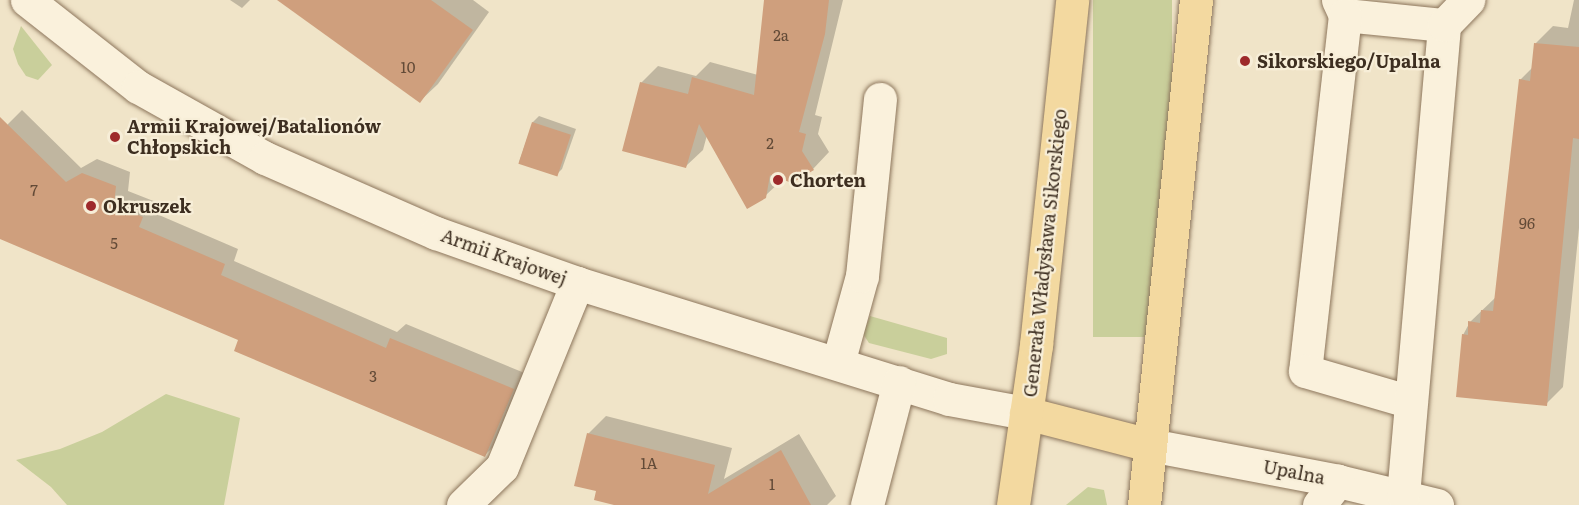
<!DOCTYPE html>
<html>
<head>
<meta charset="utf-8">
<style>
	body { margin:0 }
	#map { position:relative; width:1579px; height:505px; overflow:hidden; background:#f0e4c8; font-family:Literata,serif }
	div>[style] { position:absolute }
	.green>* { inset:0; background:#c9cf9b; transform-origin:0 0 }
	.shadow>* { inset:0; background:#0003 }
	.building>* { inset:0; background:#cf9f7d; transform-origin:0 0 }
	.roads { filter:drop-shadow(0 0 2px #8d765c) drop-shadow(0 0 2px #8d765c) }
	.minor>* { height:33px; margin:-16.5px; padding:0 16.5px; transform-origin:16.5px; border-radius:16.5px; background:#faf1dc }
	.major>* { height:33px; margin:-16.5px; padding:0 16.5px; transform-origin:16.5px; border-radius:16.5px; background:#f3d9a0 }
	.dots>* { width:16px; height:16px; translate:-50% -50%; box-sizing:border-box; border:3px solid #f7eed8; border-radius:50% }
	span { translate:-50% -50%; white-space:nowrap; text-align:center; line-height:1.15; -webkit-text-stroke:4.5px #f7eed8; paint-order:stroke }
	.number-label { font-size:15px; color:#624a37 }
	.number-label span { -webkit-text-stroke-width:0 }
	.poi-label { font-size:18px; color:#3d2e20; font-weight:700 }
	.left { translate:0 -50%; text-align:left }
	.street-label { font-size:18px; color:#3d2e20 }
</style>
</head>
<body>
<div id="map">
	<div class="green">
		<i style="left:1093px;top:0;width:79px;height:337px"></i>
		<i style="clip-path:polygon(21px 26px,52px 65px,38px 80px,26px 76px,18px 64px,13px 49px)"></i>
		<i style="clip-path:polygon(870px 316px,947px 338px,947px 354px,931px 359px,869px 343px,863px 334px)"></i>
		<i style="clip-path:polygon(166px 394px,240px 418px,224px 505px,67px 505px,51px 487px,16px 460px,60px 449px,102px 432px)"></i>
		<i style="clip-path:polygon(1088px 487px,1104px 490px,1107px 505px,1066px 505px)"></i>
	</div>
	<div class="shadow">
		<i style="clip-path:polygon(230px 0,250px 0,242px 8px)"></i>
		<i style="clip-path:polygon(280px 0,473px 0,489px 12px,438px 84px,420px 101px)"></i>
		<i style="clip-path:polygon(766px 0,843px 0,815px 115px,822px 117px,818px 134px,829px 152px,813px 169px,784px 178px,765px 196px,707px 135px,703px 150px,686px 166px,641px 83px,658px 66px,696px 76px,710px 62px,758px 75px)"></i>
		<i style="clip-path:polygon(1574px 0,1579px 0,1579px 228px,1563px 387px,1546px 404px,1463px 335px,1470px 322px,1496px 297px,1520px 80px,1533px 67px,1536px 43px,1553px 26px,1568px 28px)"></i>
		<i style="clip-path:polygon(22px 110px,81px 168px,97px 159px,130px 172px,128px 191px,156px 202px,152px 212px,238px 249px,234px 261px,397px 332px,406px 324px,527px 374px,498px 442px,484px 456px,240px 340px,0 238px,0 145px,8px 124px)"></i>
		<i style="clip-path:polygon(539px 116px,576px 129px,562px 169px,556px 175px,519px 162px,533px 122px)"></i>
		<i style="clip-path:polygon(606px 416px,732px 448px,724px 479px,799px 434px,836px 496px,827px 505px,652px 505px,588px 434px)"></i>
	</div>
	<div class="building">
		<i style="clip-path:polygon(277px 0,431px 0,473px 30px,420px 103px)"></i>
		<i style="clip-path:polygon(764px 0,829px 0,825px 34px,799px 132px,806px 134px,802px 151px,814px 170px,792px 183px,770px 175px,766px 198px,747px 209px,699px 124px,686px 168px,622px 151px,640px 82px,688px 94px,692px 77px,754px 95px)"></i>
		<i style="clip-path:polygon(1534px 43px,1579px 47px,1579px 139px,1573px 138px,1547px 406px,1456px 397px,1462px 334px,1468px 335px,1468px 321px,1480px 323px,1481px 310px,1493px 311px,1519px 79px,1530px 81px)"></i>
		<i style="clip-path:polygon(0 117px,66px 182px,82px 173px,116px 186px,114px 205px,143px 217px,139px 227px,225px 264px,221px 275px,386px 348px,390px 338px,514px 389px,485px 457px,234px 351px,238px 340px,0 239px)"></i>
		<i style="left:532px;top:122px;width:41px;height:44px;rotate:18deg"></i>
		<i style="clip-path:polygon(587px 433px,715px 465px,708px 494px,781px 450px,811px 505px,614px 505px,594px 500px,596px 491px,574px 486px)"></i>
	</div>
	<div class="roads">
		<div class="minor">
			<i style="left:27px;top:0;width:141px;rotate:38.1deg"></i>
			<i style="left:138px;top:87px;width:145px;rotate:29.2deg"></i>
			<i style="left:265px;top:158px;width:187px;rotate:23.7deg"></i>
			<i style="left:436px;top:233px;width:150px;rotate:19.5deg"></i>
			<i style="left:577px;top:283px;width:390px;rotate:17.3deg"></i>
			<i style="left:949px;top:399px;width:78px;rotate:10.3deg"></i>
			<i style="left:1338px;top:0;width:17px;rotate:65deg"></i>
			<i style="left:1345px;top:15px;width:100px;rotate:5.8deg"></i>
			<i style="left:1345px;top:15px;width:358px;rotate:96.4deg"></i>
			<i style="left:1305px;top:371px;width:110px;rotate:16.3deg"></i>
			<i style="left:838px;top:363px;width:90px;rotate:-74.6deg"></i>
			<i style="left:862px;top:276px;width:178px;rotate:-84.2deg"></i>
			<i style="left:1150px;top:445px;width:191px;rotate:10.8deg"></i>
			<i style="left:1338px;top:481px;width:102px;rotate:13.6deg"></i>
			<i style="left:1403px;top:495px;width:472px;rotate:-85deg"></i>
			<i style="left:1444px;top:25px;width:35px;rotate:-46deg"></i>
			<i style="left:463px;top:505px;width:54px;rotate:-44.3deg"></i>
			<i style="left:502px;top:467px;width:199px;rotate:-67.8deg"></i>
			<i style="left:867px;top:505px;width:127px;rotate:-75.4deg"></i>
			<i style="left:1319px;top:505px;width:31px;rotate:-52deg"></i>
		</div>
		<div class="major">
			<i style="left:1026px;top:413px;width:128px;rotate:14.5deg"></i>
			<i style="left:1013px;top:505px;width:162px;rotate:-81.8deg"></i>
			<i style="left:1036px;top:345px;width:347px;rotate:-84deg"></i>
			<i style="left:1144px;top:505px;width:508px;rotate:-84.12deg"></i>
		</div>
	</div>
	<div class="dots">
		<i style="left:1245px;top:61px;background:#9e2a2b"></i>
		<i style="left:115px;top:137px;background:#9e2a2b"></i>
		<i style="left:778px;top:180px;background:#9e2a2b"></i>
		<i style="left:91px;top:206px;background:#9e2a2b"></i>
	</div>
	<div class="number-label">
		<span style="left:781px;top:35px">2a</span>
		<span style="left:408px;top:67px">10</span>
		<span style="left:770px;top:143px">2</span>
		<span style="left:34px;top:190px">7</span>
		<span style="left:1527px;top:223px">96</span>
		<span style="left:114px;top:243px">5</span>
		<span style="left:373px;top:376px">3</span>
		<span style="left:649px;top:463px">1A</span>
		<span style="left:772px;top:484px">1</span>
	</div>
	<div class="poi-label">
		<span class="left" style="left:1257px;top:61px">Sikorskiego/Upalna</span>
		<span class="left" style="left:127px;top:137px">Armii Krajowej/Batalionów<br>Chłopskich</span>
		<span class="left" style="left:790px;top:180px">Chorten</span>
		<span class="left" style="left:103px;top:206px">Okruszek</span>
	</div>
	<div class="street-label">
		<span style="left:1045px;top:253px;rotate:-84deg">Generała Władysława Sikorskiego</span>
		<span style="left:504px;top:257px;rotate:20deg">Armii Krajowej</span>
		<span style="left:1294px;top:472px;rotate:11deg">Upalna</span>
	</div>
</div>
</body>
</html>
